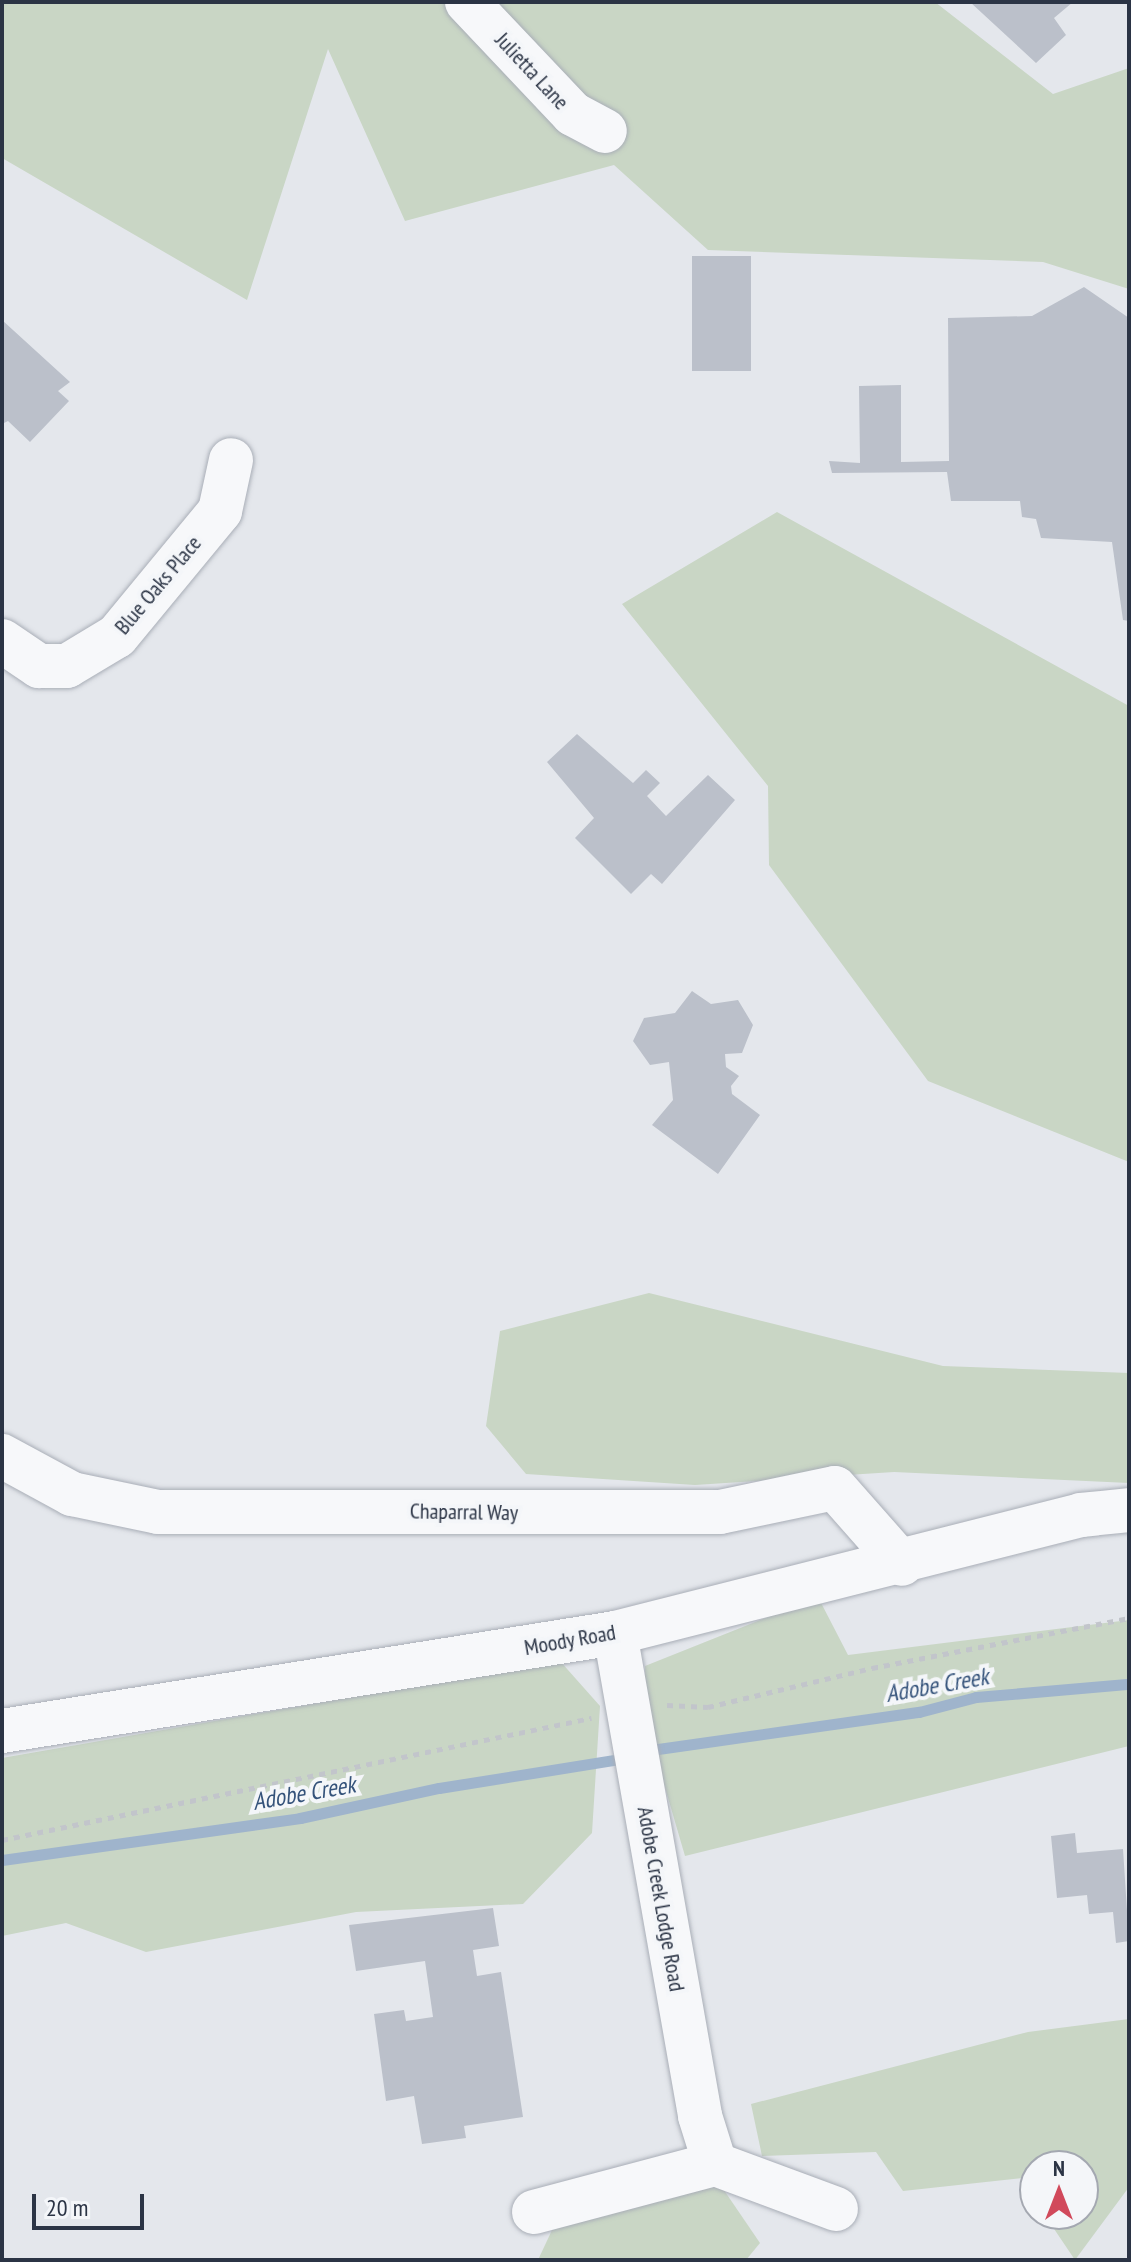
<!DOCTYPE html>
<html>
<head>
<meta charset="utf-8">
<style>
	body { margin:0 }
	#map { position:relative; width:1131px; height:2262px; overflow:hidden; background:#e4e7ec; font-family:"PT Sans Narrow",sans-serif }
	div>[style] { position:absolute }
	.green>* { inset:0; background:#c9d6c5 }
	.stream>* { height:11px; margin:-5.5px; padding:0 5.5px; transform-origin:5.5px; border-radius:5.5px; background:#9fb4cc }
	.building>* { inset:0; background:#bbc0ca; transform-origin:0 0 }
	.path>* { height:5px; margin-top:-2.5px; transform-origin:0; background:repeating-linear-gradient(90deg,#c2c5cb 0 6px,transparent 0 12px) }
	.roads { filter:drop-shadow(0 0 2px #a9aeb7) drop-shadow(0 0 2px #a9aeb7) }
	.minor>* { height:44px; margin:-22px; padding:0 22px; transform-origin:22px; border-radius:22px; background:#f7f8fa }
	span { translate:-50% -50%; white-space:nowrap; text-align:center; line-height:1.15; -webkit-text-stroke:8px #f4f6f9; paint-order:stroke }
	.street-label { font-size:22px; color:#2b3445 }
	.water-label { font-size:24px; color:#34527a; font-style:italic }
	.frame { position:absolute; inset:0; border:4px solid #2b3445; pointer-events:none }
	.north { position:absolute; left:1019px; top:2150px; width:80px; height:80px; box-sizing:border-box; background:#f4f6f9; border:2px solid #a4a8b1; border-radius:50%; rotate:0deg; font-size:22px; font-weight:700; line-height:32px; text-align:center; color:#2b3445 }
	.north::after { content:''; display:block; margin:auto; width:28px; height:36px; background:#d1495b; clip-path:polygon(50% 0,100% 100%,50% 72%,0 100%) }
	.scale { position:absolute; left:32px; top:2194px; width:112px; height:36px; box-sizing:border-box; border:4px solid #2b3445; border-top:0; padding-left:10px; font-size:24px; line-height:28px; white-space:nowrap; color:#2b3445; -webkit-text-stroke:6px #f4f6f9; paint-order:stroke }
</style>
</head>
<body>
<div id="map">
	<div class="green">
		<i style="clip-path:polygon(2px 2px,935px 2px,1053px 94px,1129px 68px,1129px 289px,1043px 262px,708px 250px,614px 165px,405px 221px,328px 49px,247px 300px,2px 158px)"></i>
		<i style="clip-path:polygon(777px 512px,1129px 706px,1129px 1162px,928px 1081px,769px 865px,768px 786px,622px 604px)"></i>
		<i style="clip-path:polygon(649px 1293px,943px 1366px,1129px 1373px,1129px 1483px,894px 1472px,695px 1485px,526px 1474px,486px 1426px,500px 1331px)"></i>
		<i style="clip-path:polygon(818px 1597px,848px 1655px,1129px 1620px,1129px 1746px,685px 1856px,645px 1719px,645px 1666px)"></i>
		<i style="clip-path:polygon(560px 1661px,600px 1706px,592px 1833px,523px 1904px,356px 1912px,146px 1952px,66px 1923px,2px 1936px,2px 1758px)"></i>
		<i style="clip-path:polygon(1129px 2019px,1129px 2187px,1075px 2260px,1044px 2214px,1083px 2214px,1083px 2166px,1035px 2166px,1035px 2199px,1022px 2178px,903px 2191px,876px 2152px,762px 2156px,751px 2104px,1028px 2032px)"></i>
		<i style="clip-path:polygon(698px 2152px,760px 2243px,746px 2260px,538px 2260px,575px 2181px)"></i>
	</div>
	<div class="stream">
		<i style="left:658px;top:1749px;width:264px;rotate:-8.1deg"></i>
		<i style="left:919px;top:1712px;width:59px;rotate:-14.7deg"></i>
		<i style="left:976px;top:1697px;width:154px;rotate:-4.9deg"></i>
		<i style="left:2px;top:1860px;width:301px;rotate:-8deg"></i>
		<i style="left:300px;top:1818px;width:142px;rotate:-12.2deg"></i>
		<i style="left:439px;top:1788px;width:176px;rotate:-9.1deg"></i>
	</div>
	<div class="building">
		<i style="clip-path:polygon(970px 2px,1073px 2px,1054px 18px,1066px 35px,1036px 63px)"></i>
		<i style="left:692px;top:256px;width:59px;height:115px"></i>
		<i style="clip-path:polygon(1084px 287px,1129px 318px,1129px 621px,1123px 620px,1112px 542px,1041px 538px,1036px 519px,1022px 517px,1020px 501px,951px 501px,947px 472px,832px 473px,829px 461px,860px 463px,859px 386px,901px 385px,901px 462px,949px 461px,948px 318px,1032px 316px)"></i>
		<i style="clip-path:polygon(2px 320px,70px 382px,58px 391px,69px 401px,30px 442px,8px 421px,2px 424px)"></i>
		<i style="clip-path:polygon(577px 734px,633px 783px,646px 770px,660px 783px,647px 796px,666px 816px,708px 775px,735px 800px,662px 884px,651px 874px,631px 894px,575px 838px,594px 818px,547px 762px)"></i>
		<i style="clip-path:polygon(692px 991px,711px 1004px,738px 1000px,753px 1025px,742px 1053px,725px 1054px,726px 1067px,739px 1076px,731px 1086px,732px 1094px,760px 1115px,718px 1174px,652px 1125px,673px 1100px,669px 1062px,650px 1065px,633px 1041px,644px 1018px,675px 1013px)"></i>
		<i style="clip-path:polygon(1075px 1833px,1077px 1853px,1123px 1849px,1129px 1941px,1116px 1943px,1113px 1912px,1089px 1914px,1087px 1895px,1057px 1898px,1051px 1836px)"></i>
		<i style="clip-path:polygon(493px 1908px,499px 1946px,473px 1950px,477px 1976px,501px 1972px,523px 2117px,464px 2126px,466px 2138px,422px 2144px,414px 2096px,386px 2101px,374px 2014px,404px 2010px,406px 2021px,433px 2017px,425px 1961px,356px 1971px,349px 1925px)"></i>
	</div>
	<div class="path">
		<i style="left:667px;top:1705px;width:41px;rotate:2.8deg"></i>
		<i style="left:708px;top:1707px;width:169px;rotate:-13.4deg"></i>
		<i style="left:872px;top:1668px;width:262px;rotate:-11deg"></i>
		<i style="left:2px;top:1840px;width:602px;rotate:-11.7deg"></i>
	</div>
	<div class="roads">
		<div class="minor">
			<i style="left:467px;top:2px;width:154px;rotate:46.6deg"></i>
			<i style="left:573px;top:114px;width:36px;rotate:28deg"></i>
			<i style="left:2px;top:641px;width:45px;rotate:34deg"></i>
			<i style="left:39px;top:666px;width:28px"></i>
			<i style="left:67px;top:666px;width:58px;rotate:-31deg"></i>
			<i style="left:117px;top:636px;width:162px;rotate:-50.5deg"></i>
			<i style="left:220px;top:511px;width:52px;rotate:-77.8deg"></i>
			<i style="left:2px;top:1456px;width:80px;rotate:28.5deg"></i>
			<i style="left:72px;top:1494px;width:88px;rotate:11.8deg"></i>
			<i style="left:158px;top:1512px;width:562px"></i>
			<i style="left:720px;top:1512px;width:117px;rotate:-11.8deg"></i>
			<i style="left:835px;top:1488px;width:101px;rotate:48.6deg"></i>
			<i style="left:615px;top:1633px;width:490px;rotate:80deg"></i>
			<i style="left:700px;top:2116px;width:50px;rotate:72.6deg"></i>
			<i style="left:2px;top:1731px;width:621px;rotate:-9.08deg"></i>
			<i style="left:615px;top:1633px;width:481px;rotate:-14.2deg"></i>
			<i style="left:1081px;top:1515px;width:48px;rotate:-5.9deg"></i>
			<i style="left:534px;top:2212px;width:187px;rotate:-14.9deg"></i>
			<i style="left:715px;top:2164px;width:129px;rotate:20.4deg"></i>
		</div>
	</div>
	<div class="street-label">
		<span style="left:532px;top:71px;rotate:47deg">Julietta Lane</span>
		<span style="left:158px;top:585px;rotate:-50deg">Blue Oaks Place</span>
		<span style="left:464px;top:1512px;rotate:1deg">Chaparral Way</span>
		<span style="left:570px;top:1640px;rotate:-10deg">Moody Road</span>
		<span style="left:661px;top:1899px;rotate:80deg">Adobe Creek Lodge Road</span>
	</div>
	<div class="water-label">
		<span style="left:937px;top:1685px;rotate:-10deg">Adobe Creek</span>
		<span style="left:304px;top:1793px;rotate:-10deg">Adobe Creek</span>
	</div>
	<div class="frame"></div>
	<div class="north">N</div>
	<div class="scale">20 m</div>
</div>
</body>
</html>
